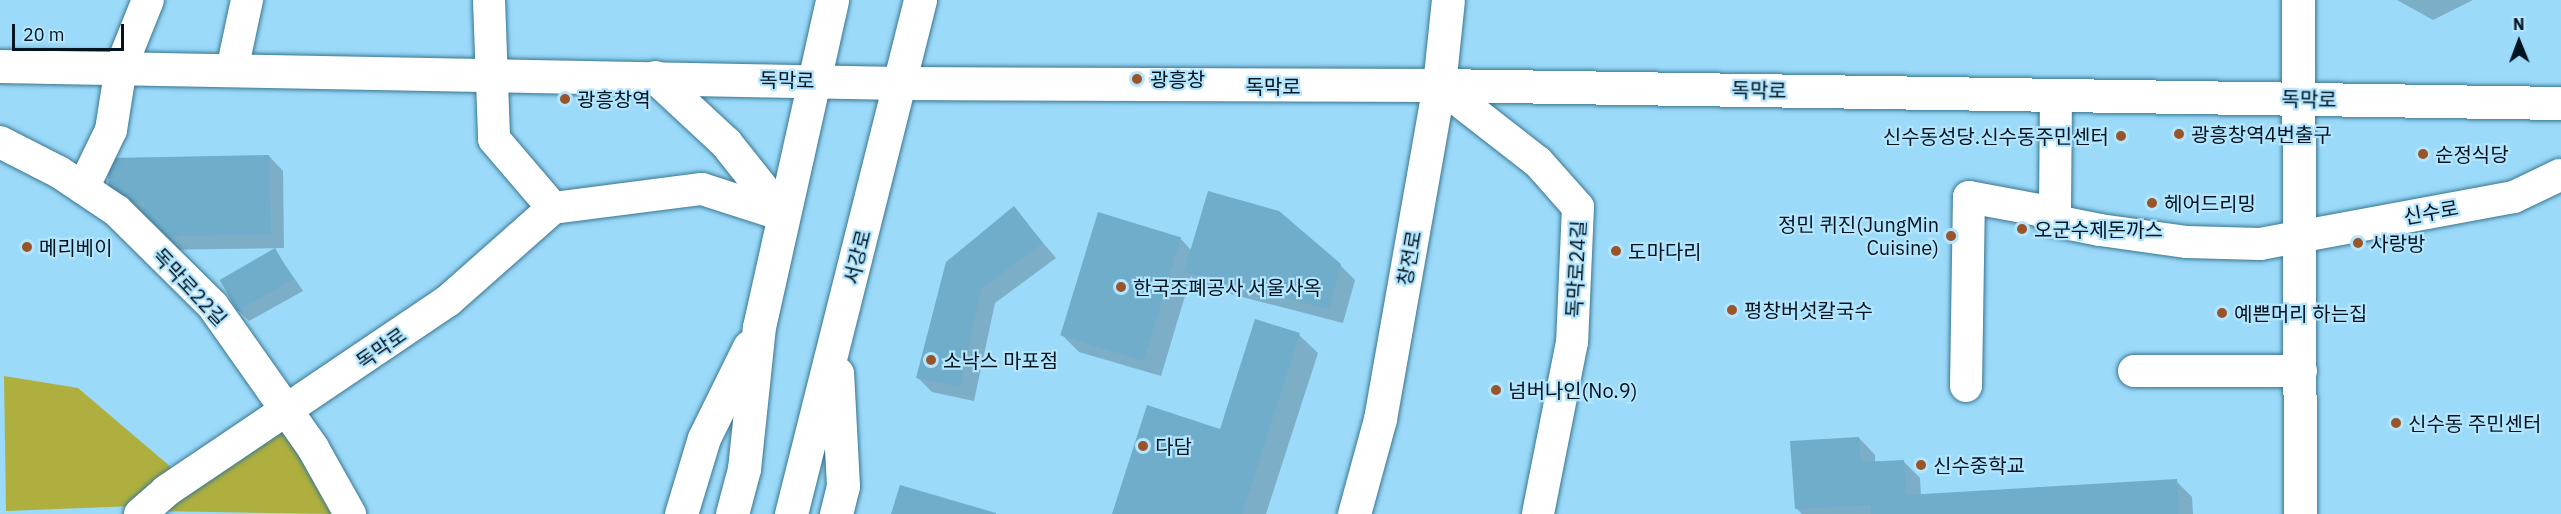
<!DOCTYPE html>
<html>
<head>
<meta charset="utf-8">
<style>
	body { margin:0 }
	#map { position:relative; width:2561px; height:514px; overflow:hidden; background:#9bdaf9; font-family:"IBM Plex Sans","Noto Sans KR",sans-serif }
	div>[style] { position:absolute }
	.green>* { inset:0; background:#aeaf3e }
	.shadow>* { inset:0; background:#0003 }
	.building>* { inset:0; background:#6fadcb; transform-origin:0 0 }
	.roads { filter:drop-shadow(0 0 2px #397692) drop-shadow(0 0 2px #397692) }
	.street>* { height:32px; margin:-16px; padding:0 16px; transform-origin:16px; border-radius:16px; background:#fff }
	.secondary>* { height:33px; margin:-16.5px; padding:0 16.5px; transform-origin:16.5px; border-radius:16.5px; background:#fff }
	.primary>* { height:33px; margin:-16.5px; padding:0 16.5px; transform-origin:16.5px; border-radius:16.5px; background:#fff }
	.dots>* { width:16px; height:16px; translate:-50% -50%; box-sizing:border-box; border:3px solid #b4e5fe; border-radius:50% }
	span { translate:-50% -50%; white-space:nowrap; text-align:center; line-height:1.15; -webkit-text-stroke:4.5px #b4e5fe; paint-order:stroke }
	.poi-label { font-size:20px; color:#00141f }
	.left { translate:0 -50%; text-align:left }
	.right { translate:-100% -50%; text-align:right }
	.street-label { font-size:20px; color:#00141f }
	.north { position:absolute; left:2489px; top:12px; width:60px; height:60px; -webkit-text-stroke:4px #b4e5fe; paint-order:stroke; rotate:359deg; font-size:16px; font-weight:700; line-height:24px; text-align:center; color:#00141f }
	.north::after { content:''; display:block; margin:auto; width:21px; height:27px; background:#00141f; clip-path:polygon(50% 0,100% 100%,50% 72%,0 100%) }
	.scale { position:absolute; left:12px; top:24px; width:112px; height:27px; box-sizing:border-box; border:3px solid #00141f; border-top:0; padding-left:8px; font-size:18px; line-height:21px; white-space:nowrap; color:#00141f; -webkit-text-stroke:4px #b4e5fe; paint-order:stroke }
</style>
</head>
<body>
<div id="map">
	<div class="green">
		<i style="clip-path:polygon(4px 376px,78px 388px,172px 468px,134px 506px,6px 511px)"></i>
		<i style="clip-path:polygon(284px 424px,336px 514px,154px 511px)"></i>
	</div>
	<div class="shadow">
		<i style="clip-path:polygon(2397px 0,2473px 0,2433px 20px)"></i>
		<i style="clip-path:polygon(269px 156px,283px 171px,284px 248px,160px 250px,146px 216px,125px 216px,110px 202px)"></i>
		<i style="clip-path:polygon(1014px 209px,1056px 258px,995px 303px,974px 401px,932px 392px,918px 378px)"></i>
		<i style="clip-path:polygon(1181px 239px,1192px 251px,1340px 265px,1355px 280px,1343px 323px,1200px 286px,1191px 276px,1161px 376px,1079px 352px,1062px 335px)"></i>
		<i style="clip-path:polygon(275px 250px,303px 291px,249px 321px,238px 310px)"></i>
		<i style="clip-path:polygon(1299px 335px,1318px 353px,1266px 514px,1114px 514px,1221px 431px)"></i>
		<i style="clip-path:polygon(1859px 438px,1875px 455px,1875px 463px,1904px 462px,1920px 478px,1921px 496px,2176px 481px,2192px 497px,2193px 514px,1802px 514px,1796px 508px)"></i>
	</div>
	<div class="building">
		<i style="clip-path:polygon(269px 155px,271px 234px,145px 237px,144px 202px,109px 202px,108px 158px)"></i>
		<i style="clip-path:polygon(1208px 191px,1279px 211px,1341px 264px,1329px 309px,1184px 272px)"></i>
		<i style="clip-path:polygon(1014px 206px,1043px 243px,981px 289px,960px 387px,916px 378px,946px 262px)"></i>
		<i style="left:1098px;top:212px;width:87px;height:129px;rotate:17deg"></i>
		<i style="left:275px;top:248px;width:36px;height:64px;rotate:60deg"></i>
		<i style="clip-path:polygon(1255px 319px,1300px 333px,1242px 514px,1112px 514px,1147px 405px,1220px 429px)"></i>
		<i style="clip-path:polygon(1859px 437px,1861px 462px,1904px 460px,1906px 495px,2177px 479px,2179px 514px,1871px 514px,1871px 505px,1795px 509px,1790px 441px)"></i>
		<i style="clip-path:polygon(900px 485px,996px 513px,996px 514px,891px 514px)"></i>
	</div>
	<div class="roads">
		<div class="street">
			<i style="left:489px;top:0;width:139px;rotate:87.9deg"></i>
			<i style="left:494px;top:139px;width:91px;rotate:49.5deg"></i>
			<i style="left:553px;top:208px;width:150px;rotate:-7.3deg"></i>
			<i style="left:702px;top:189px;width:85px;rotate:17.8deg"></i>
			<i style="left:232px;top:70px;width:72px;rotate:-77.9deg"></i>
			<i style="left:1439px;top:85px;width:125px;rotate:37.9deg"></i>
			<i style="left:1538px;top:162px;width:60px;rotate:48.4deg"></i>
			<i style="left:1578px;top:207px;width:135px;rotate:92.5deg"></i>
			<i style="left:1572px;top:342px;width:175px;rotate:101.2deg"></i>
			<i style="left:2056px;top:95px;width:126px;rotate:90.5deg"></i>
			<i style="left:2055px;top:221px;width:46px;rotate:11.3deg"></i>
			<i style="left:2100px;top:230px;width:88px;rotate:7.9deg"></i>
			<i style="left:2187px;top:242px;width:73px;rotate:1.6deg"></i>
			<i style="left:2260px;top:244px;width:258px;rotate:-10.5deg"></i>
			<i style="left:2514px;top:197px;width:51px;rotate:-25.6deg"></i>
			<i style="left:0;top:142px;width:66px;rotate:27deg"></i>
			<i style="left:59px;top:172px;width:70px;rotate:33.9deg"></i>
			<i style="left:117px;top:211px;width:135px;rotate:44.7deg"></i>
			<i style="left:213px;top:306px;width:174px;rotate:54.8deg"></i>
			<i style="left:313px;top:448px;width:76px;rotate:60.7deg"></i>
			<i style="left:83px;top:188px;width:64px;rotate:-64.2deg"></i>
			<i style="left:111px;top:130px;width:64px;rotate:-81deg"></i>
			<i style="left:121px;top:67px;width:72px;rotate:-68.1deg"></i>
			<i style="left:2134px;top:371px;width:167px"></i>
			<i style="left:1966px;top:386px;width:189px;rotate:-89.1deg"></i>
			<i style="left:1969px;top:197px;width:71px;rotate:10.5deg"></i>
			<i style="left:2039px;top:210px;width:19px;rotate:35deg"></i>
			<i style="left:140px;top:514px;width:35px;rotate:-41deg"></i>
			<i style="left:166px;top:491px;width:341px;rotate:-34deg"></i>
			<i style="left:449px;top:300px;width:139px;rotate:-41.5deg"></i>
		</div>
		<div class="secondary">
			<i style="left:2298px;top:0;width:514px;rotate:89.78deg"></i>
			<i style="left:0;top:66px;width:900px;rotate:1.08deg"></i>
			<i style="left:900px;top:83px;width:539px;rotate:0.21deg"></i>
			<i style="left:1439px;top:85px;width:1122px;rotate:0.92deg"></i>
			<i style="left:1354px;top:514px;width:98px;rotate:-74.7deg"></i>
			<i style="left:1380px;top:419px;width:339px;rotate:-80deg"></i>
			<i style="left:1439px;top:85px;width:85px;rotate:-84deg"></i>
		</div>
		<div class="primary">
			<i style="left:655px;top:77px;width:97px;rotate:42.9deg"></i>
			<i style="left:726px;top:143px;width:92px;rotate:51.6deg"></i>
			<i style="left:681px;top:514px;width:79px;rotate:-73.2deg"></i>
			<i style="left:704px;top:438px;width:102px;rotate:-63.7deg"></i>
			<i style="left:732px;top:514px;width:47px;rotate:-75.1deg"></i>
			<i style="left:744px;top:469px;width:143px;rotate:-84deg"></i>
			<i style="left:759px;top:327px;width:335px;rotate:-77.4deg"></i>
			<i style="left:791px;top:514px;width:530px;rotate:-75.91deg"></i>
			<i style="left:836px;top:514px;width:29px;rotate:-76deg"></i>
			<i style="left:843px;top:486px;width:113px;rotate:-93deg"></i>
		</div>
	</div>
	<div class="dots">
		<i style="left:1137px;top:79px;background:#9a542a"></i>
		<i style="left:565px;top:99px;background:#9a542a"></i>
		<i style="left:2179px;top:134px;background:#9a542a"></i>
		<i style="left:2121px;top:136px;background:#9a542a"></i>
		<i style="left:2423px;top:154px;background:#9a542a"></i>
		<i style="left:2152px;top:203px;background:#9a542a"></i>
		<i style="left:2022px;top:229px;background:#9a542a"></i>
		<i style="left:1951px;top:236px;background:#9a542a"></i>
		<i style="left:2358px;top:243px;background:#9a542a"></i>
		<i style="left:27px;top:247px;background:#9a542a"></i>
		<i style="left:1616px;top:251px;background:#9a542a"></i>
		<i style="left:1121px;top:287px;background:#9a542a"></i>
		<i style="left:1732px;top:310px;background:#9a542a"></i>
		<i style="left:2222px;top:313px;background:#9a542a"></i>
		<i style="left:931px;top:360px;background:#9a542a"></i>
		<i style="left:1496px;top:390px;background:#9a542a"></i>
		<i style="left:2396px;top:423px;background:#9a542a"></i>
		<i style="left:1143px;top:446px;background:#9a542a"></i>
		<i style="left:1921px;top:465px;background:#9a542a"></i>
	</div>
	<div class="poi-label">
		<span class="left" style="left:1150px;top:79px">광흥창</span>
		<span class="left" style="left:577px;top:99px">광흥창역</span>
		<span class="left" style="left:2191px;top:134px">광흥창역4번출구</span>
		<span class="right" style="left:2109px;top:136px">신수동성당.신수동주민센터</span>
		<span class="left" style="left:2435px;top:154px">순정식당</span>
		<span class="left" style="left:2164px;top:203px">헤어드리밍</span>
		<span class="right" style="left:1939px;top:236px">정민 퀴진(JungMin<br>Cuisine)</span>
		<span class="left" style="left:2034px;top:229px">오군수제돈까스</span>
		<span class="left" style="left:2370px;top:243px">사랑방</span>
		<span class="left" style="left:39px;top:247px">메리베이</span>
		<span class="left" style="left:1628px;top:251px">도마다리</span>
		<span class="left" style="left:1133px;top:287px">한국조폐공사 서울사옥</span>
		<span class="left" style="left:1744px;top:310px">평창버섯칼국수</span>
		<span class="left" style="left:2234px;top:313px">예쁜머리 하는집</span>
		<span class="left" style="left:943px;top:360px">소낙스 마포점</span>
		<span class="left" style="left:1508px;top:390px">넘버나인(No.9)</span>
		<span class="left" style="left:2408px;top:423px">신수동 주민센터</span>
		<span class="left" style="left:1155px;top:446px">다담</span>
		<span class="left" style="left:1933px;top:465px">신수중학교</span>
	</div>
	<div class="street-label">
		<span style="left:787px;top:80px;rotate:1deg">독막로</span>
		<span style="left:1273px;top:86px">독막로</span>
		<span style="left:1759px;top:90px;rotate:1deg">독막로</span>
		<span style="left:2309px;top:99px;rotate:1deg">독막로</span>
		<span style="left:2431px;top:212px;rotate:-10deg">신수로</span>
		<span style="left:857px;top:257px;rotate:-76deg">서강로</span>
		<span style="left:1409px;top:258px;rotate:-80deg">창전로</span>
		<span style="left:1576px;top:269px;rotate:-87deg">독막로24길</span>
		<span style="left:190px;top:287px;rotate:47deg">독막로22길</span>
		<span style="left:381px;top:348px;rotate:-35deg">독막로</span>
	</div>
	<div class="north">N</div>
	<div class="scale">20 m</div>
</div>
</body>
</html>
